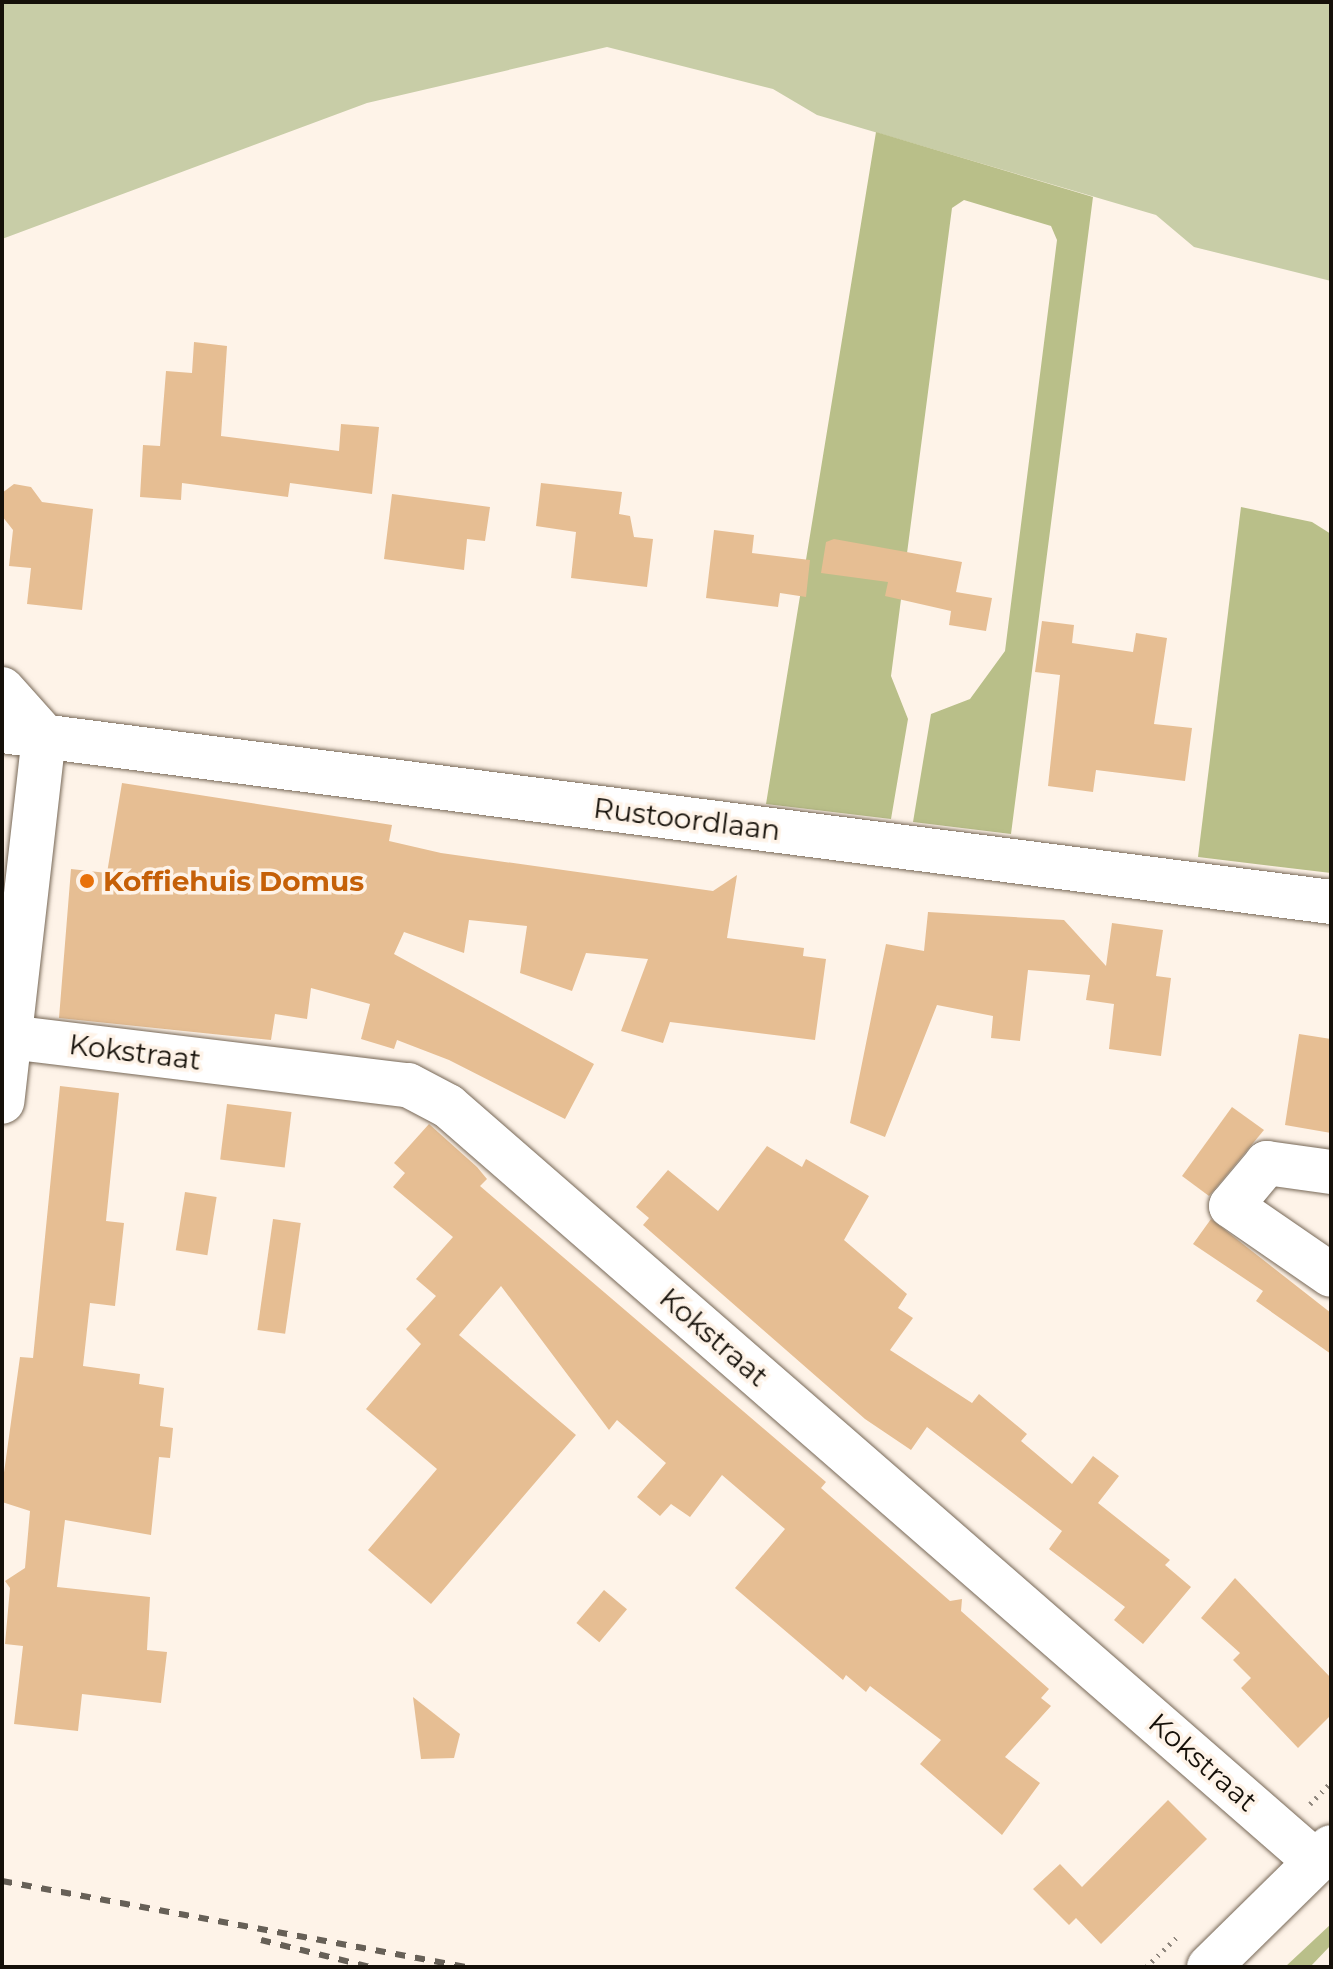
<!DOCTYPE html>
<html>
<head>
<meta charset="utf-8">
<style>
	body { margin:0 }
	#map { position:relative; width:1333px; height:1969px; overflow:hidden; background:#fef3e8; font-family:Montserrat,sans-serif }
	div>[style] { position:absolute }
	.green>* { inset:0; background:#c8cda7 }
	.forest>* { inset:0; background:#b9bf89 }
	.building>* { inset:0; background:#e6be93; transform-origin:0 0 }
	.path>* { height:5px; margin-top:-2.5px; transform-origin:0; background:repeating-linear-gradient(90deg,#90877e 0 2px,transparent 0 8px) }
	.roads { filter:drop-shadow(0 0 2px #776857) drop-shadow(0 0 2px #776857) }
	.minor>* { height:44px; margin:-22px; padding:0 22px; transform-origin:22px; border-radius:22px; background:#fff }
	.rail>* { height:6px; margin-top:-3px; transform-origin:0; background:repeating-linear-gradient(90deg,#676057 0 10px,transparent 0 20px) }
	.dots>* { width:22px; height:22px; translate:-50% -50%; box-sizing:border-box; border:4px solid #fef3e8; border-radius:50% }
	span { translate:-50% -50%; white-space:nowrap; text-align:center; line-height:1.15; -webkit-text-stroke:7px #fef3e8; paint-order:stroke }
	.street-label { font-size:28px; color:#151009 }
	.food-label { font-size:28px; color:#c56008; font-weight:700 }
	.left { translate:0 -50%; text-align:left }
	.frame { position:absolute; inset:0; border:4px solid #151009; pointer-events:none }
</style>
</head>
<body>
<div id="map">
	<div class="green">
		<i style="clip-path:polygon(2px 2px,1331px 2px,1331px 281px,1194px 247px,1156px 215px,817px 115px,773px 89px,607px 47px,367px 103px,2px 239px)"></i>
	</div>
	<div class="forest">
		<i style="clip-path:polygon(876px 132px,1093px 197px,1011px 834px,913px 822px,931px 714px,970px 699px,1005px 651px,1057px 240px,1051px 226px,964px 200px,952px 208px,891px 676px,908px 719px,891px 819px,766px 804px)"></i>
		<i style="clip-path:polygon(1241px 507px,1312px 522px,1331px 534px,1331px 873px,1198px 857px)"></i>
		<i style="clip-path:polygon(1331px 1924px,1331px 1945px,1310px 1967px,1285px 1967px)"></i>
	</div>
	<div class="building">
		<i style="clip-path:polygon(194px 342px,227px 346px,221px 436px,339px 451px,341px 424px,379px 427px,372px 494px,290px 483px,288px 497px,182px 483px,181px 500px,140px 497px,143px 445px,160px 446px,166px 371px,192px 373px)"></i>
		<i style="clip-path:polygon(541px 483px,622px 492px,619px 514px,630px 516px,634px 537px,653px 539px,647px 587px,571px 578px,576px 532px,536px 526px)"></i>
		<i style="clip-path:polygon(14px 484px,31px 487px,42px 502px,93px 509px,82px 610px,27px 604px,31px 568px,9px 566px,13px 530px,2px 516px,2px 493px)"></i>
		<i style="clip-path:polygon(392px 494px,490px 507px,485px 541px,467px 539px,464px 570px,384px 559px)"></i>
		<i style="clip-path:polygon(714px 530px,754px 535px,752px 553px,810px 560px,806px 597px,780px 593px,778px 607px,706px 598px)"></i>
		<i style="clip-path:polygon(834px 539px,962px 562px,956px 592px,992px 598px,986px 631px,949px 625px,951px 611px,885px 596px,888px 582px,821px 573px,826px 542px)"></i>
		<i style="clip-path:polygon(1042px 621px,1074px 625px,1072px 643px,1133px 652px,1136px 633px,1167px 638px,1154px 724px,1192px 728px,1185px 781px,1096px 770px,1093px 792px,1048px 786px,1060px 675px,1035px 672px)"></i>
		<i style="clip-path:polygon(122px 783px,392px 825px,389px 841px,441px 853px,713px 891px,737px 875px,727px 938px,804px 948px,803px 956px,826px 959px,815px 1040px,670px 1022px,663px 1043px,621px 1031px,648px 959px,586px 953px,572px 991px,520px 973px,527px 926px,469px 920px,464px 953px,404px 932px,394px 954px,594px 1064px,565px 1119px,449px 1060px,397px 1040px,394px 1049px,361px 1039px,370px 1004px,311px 988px,307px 1019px,275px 1014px,271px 1040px,59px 1018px,71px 869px,107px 873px)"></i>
		<i style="clip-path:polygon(928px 912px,1064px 920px,1106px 966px,1112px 923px,1163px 930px,1156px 976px,1171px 978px,1161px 1056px,1109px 1049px,1114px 1004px,1086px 1000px,1090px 975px,1028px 970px,1020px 1041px,991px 1038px,993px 1016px,937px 1005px,885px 1137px,850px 1123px,886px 944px,924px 951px)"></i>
		<i style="clip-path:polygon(1299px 1034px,1331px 1039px,1331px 1133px,1285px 1125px)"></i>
		<i style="clip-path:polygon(60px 1086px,119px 1093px,106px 1221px,124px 1223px,115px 1306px,90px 1303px,83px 1366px,140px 1374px,139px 1384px,164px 1388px,160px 1426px,173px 1428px,170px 1458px,159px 1457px,151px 1535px,65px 1520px,57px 1587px,150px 1597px,147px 1650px,167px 1652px,161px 1703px,82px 1694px,78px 1731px,14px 1724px,23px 1646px,5px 1644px,10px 1588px,5px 1581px,25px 1568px,30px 1511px,2px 1502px,2px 1487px,20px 1357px,33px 1358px)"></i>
		<i style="left:227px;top:1104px;width:65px;height:56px;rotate:7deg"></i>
		<i style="clip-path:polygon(1232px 1107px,1264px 1130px,1209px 1196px,1182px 1176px)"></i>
		<i style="clip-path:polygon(429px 1124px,477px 1167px,487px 1179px,480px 1186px,826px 1482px,821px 1488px,950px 1601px,962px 1599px,961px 1611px,1049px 1689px,1041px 1698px,1051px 1706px,1005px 1757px,1040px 1783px,1002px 1835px,920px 1764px,941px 1740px,870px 1686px,866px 1692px,846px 1675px,843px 1680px,735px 1588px,785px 1529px,722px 1475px,690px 1517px,671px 1504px,660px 1516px,637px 1497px,666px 1463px,617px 1420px,609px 1430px,501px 1286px,459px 1335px,576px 1435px,431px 1604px,368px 1550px,437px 1469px,366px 1409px,421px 1344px,406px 1329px,436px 1296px,416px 1279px,453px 1237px,393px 1187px,405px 1173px,394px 1163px)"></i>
		<i style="clip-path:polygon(767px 1146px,802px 1167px,806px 1159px,869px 1196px,844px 1240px,907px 1294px,898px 1308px,913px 1318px,890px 1350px,972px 1403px,979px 1394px,1027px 1434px,1021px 1441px,1072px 1484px,1093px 1456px,1119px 1476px,1098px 1503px,1170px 1560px,1165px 1565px,1191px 1587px,1143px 1644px,1114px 1620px,1125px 1607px,1049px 1549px,1062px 1531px,927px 1427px,911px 1450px,865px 1419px,643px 1225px,649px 1218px,636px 1207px,668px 1170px,718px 1211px)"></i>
		<i style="left:185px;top:1192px;width:32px;height:59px;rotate:9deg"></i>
		<i style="left:273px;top:1219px;width:28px;height:112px;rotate:8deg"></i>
		<i style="clip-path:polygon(1211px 1219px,1331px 1313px,1331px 1354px,1256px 1301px,1263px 1291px,1193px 1244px)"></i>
		<i style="clip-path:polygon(1235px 1578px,1331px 1678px,1331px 1715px,1298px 1748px,1241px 1688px,1251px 1678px,1233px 1660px,1240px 1653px,1201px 1618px)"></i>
		<i style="left:604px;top:1590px;width:30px;height:43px;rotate:40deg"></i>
		<i style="clip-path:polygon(413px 1697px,460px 1734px,454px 1758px,421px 1759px)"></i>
		<i style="clip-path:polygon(1168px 1800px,1207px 1839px,1101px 1944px,1076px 1918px,1069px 1925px,1033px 1889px,1060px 1864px,1082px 1887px)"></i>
	</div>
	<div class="path">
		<i style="left:1310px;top:1804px;width:30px;rotate:-46deg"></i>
		<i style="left:1146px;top:1967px;width:45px;rotate:-44.1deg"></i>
	</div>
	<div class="roads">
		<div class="minor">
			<i style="left:2px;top:689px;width:63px;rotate:48.2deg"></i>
			<i style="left:44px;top:736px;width:368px;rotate:96.5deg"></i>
			<i style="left:2px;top:731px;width:1340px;rotate:7.33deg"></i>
			<i style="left:9px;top:1037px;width:402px;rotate:6.9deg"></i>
			<i style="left:408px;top:1085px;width:45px;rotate:27.7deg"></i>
			<i style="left:448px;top:1106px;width:1151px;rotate:41.05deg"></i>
			<i style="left:1331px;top:1172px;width:65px;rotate:-172deg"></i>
			<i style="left:1267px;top:1163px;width:56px;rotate:129.9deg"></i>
			<i style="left:1231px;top:1206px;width:121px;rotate:34.6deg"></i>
			<i style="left:1209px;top:1967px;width:171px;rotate:-44.5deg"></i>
		</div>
	</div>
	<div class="rail">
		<i style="left:2px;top:1881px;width:473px;rotate:10.5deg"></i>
		<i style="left:261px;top:1940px;width:112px;rotate:13.9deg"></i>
	</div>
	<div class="dots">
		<i style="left:87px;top:881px;background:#e8710a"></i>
	</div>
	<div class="street-label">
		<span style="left:687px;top:819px;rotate:7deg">Rustoordlaan</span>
		<span style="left:135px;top:1052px;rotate:7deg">Kokstraat</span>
		<span style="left:714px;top:1337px;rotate:41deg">Kokstraat</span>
		<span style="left:1203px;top:1762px;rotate:41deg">Kokstraat</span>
	</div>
	<div class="food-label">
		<span class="left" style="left:103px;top:881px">Koffiehuis Domus</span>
	</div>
	<div class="frame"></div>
</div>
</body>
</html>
